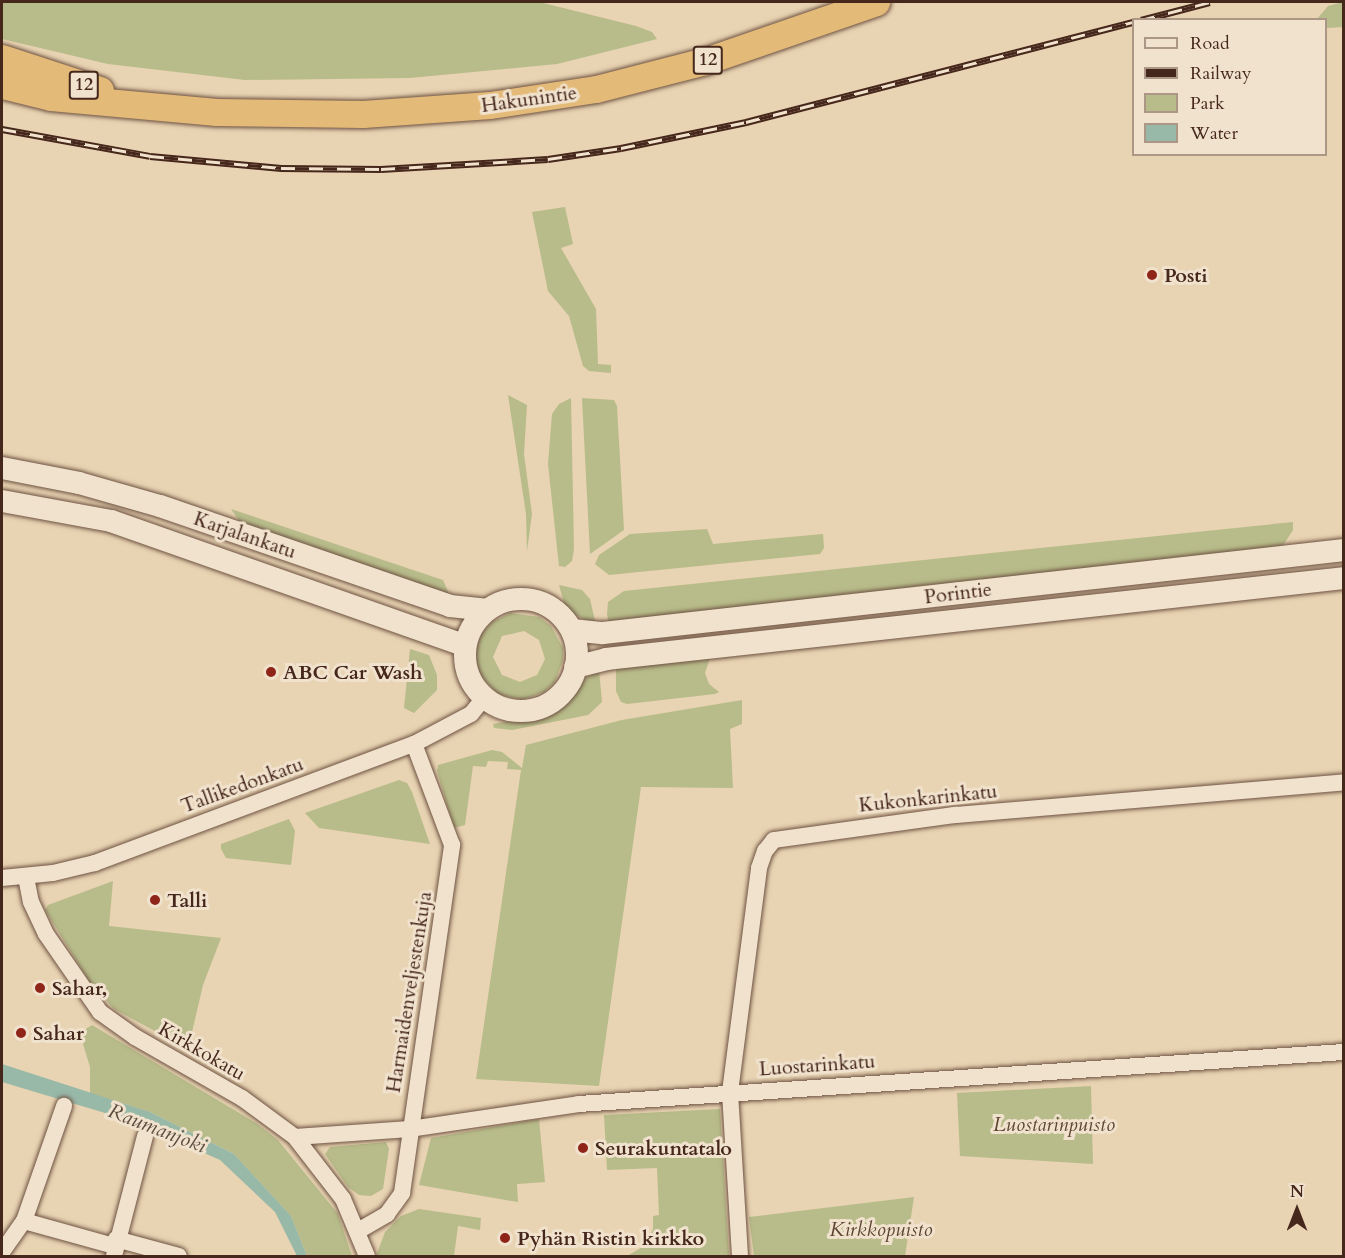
<!DOCTYPE html>
<html>
<head>
<meta charset="utf-8">
<style>
	body { margin:0 }
	#map { position:relative; width:1345px; height:1258px; overflow:hidden; background:#e8d3b2; font-family:Cardo,serif }
	div>[style] { position:absolute }
	.green>* { inset:0; background:#b8bc8a }
	.water>* { inset:0; background:#98b8a8 }
	.roads { filter:drop-shadow(0 0 2px #6e5242) drop-shadow(0 0 2px #6e5242) }
	.minor>* { height:16px; margin:-8px; padding:0 8px; transform-origin:8px; border-radius:8px; background:#f0e2cd }
	.secondary>* { height:22px; margin:-11px; padding:0 11px; transform-origin:11px; border-radius:11px; background:#f0e2cd }
	.secondary>.ring { margin:-11px; padding:0; box-sizing:content-box; background:none; border:22px solid #f0e2cd; border-radius:50% }
	.trunk>* { height:27px; margin:-13.5px; padding:0 13.5px; transform-origin:13.5px; border-radius:13.5px; background:#e4ba79 }
	.rail>* { height:7px; margin-top:-3.5px; transform-origin:0; background:repeating-linear-gradient(90deg,#f0e2cd 0 14px,#46271c 0 28px); box-sizing:border-box; border-block:2px solid #46271c }
	.dots>* { width:16px; height:16px; translate:-50% -50%; box-sizing:border-box; border:3px solid #f0e2cd; border-radius:50% }
	span { translate:-50% -50%; white-space:nowrap; text-align:center; line-height:1.15; -webkit-text-stroke:6px #f0e2cd; paint-order:stroke }
	.shield-label span { padding:2px 4px; background:#f0e2cd; border:2px solid; border-radius:4px; -webkit-text-stroke-width:0 }
	.shield-label { font-size:18px; color:#46271c; font-weight:700 }
	.street-label { font-size:20px; color:#46271c }
	.poi-label { font-size:20px; color:#46271c; font-weight:700 }
	.left { translate:0 -50%; text-align:left }
	.park-label { font-size:20px; color:#5d4532; font-style:italic }
	.water-label { font-size:21px; color:#5a4b3f; font-style:italic }
	.frame { position:absolute; inset:0; border:3px solid #46271c; pointer-events:none }
	.legend { position:absolute; left:1132px; top:18px; width:195px; height:138px; box-sizing:border-box; background:#f0e2cd; border:2px solid #ac9786; margin:0; padding:8px 10px; list-style:none; font-size:18px; color:#46271c }
	.legend li { display:flex; align-items:center; gap:12px; height:30px }
	.legend b { width:30px; border:2px solid #ac9786 }
	.north { position:absolute; left:1267px; top:1180px; width:60px; height:60px; -webkit-text-stroke:4px #f0e2cd; paint-order:stroke; rotate:0deg; font-size:16px; font-weight:700; line-height:24px; text-align:center; color:#46271c }
	.north::after { content:''; display:block; margin:auto; width:21px; height:27px; background:#46271c; clip-path:polygon(50% 0,100% 100%,50% 72%,0 100%) }
</style>
</head>
<body>
<div id="map">
	<div class="green">
		<i style="clip-path:polygon(2px 2px,539px 2px,636px 26px,652px 32px,657px 39px,557px 64px,410px 78px,245px 80px,108px 64px,2px 39px)"></i>
		<i style="clip-path:polygon(1343px 2px,1343px 27px,1326px 28px,1326px 20px,1317px 19px,1328px 6px)"></i>
		<i style="clip-path:polygon(565px 207px,573px 244px,561px 248px,596px 309px,598px 364px,611px 365px,611px 373px,589px 371px,583px 366px,569px 316px,548px 291px,532px 212px)"></i>
		<i style="clip-path:polygon(508px 395px,527px 405px,524px 454px,532px 514px,527px 551px,526px 514px)"></i>
		<i style="clip-path:polygon(571px 398px,574px 549px,572px 561px,565px 567px,559px 566px,548px 464px,552px 414px,559px 404px)"></i>
		<i style="clip-path:polygon(582px 398px,614px 400px,617px 406px,624px 530px,590px 554px)"></i>
		<i style="clip-path:polygon(231px 509px,443px 580px,449px 594px,240px 522px)"></i>
		<i style="clip-path:polygon(1293px 522px,1293px 530px,1282px 547px,609px 624px,607px 614px,608px 602px,624px 591px)"></i>
		<i style="clip-path:polygon(707px 529px,713px 544px,823px 534px,824px 548px,820px 554px,609px 575px,595px 564px,599px 555px,630px 534px)"></i>
		<i style="clip-path:polygon(559px 585px,582px 590px,590px 599px,596px 625px,566px 610px)"></i>
		<i style="clip-path:polygon(evenodd,510px 613px,539px 617px,551px 626px,563px 648px,563px 660px,555px 682px,544px 692px,522px 700px,498px 694px,481px 676px,477px 665px,476px 650px,482px 633px,492px 622px,510px 613px,524px 631px,539px 640px,545px 659px,537px 675px,520px 682px,502px 675px,493px 657px,502px 636px,524px 631px)"></i>
		<i style="clip-path:polygon(410px 649px,429px 655px,437px 675px,437px 690px,414px 713px,404px 708px)"></i>
		<i style="clip-path:polygon(710px 658px,705px 673px,709px 684px,719px 692px,715px 694px,627px 704px,621px 702px,616px 691px,616px 667px)"></i>
		<i style="clip-path:polygon(599px 670px,602px 702px,588px 715px,512px 730px,494px 728px,493px 724px,551px 714px,563px 706px,580px 682px)"></i>
		<i style="clip-path:polygon(742px 700px,742px 724px,730px 729px,733px 788px,641px 787px,599px 1086px,476px 1079px,521px 770px,507px 769px,508px 762px,488px 761px,486px 767px,473px 766px,465px 825px,454px 828px,437px 771px,438px 765px,492px 750px,502px 752px,522px 768px,526px 745px,622px 720px)"></i>
		<i style="clip-path:polygon(399px 780px,407px 783px,412px 792px,430px 844px,319px 828px,305px 813px)"></i>
		<i style="clip-path:polygon(289px 819px,295px 831px,291px 865px,226px 858px,221px 849px,221px 844px)"></i>
		<i style="clip-path:polygon(113px 881px,109px 926px,221px 938px,203px 985px,188px 1049px,114px 1009px,89px 981px,45px 910px,48px 905px)"></i>
		<i style="clip-path:polygon(92px 1025px,256px 1123px,278px 1140px,338px 1214px,352px 1256px,307px 1256px,291px 1216px,234px 1154px,150px 1112px,90px 1093px,90px 1067px,83px 1044px,83px 1031px)"></i>
		<i style="clip-path:polygon(1091px 1086px,1093px 1164px,960px 1156px,957px 1093px)"></i>
		<i style="clip-path:polygon(720px 1109px,729px 1256px,627px 1256px,646px 1245px,653px 1229px,653px 1216px,659px 1215px,657px 1168px,607px 1170px,604px 1115px)"></i>
		<i style="clip-path:polygon(539px 1119px,545px 1182px,517px 1184px,518px 1202px,419px 1185px,431px 1138px)"></i>
		<i style="clip-path:polygon(386px 1142px,389px 1149px,383px 1189px,371px 1196px,359px 1195px,348px 1187px,325px 1154px,330px 1147px)"></i>
		<i style="clip-path:polygon(914px 1197px,905px 1256px,754px 1256px,749px 1217px)"></i>
		<i style="clip-path:polygon(419px 1209px,481px 1218px,480px 1230px,458px 1226px,454px 1256px,376px 1256px,385px 1232px,401px 1216px)"></i>
	</div>
	<div class="water">
		<i style="clip-path:polygon(2px 1064px,150px 1112px,234px 1154px,291px 1216px,307px 1256px,297px 1256px,275px 1212px,220px 1160px,135px 1122px,2px 1082px)"></i>
	</div>
	<div class="roads">
		<div class="minor">
			<i style="left:26px;top:877px;width:25px;rotate:79deg"></i>
			<i style="left:31px;top:902px;width:35px;rotate:65deg"></i>
			<i style="left:46px;top:934px;width:95px;rotate:55.3deg"></i>
			<i style="left:100px;top:1012px;width:43px;rotate:35.5deg"></i>
			<i style="left:135px;top:1037px;width:123px;rotate:29.7deg"></i>
			<i style="left:242px;top:1098px;width:66px;rotate:36.3deg"></i>
			<i style="left:295px;top:1137px;width:78px;rotate:52.3deg"></i>
			<i style="left:343px;top:1199px;width:62px;rotate:67.2deg"></i>
			<i style="left:2px;top:878px;width:51px;rotate:-5.6deg"></i>
			<i style="left:53px;top:873px;width:43px;rotate:-13.4deg"></i>
			<i style="left:95px;top:863px;width:340px;rotate:-20.5deg"></i>
			<i style="left:414px;top:744px;width:64px;rotate:-27.8deg"></i>
			<i style="left:471px;top:714px;width:21px;rotate:-51deg"></i>
			<i style="left:295px;top:1137px;width:115px;rotate:-4deg"></i>
			<i style="left:410px;top:1129px;width:171px;rotate:-8.4deg"></i>
			<i style="left:579px;top:1104px;width:767px;rotate:-3.89deg"></i>
			<i style="left:24px;top:1221px;width:93px;rotate:15.5deg"></i>
			<i style="left:358px;top:1231px;width:34px;rotate:-30deg"></i>
			<i style="left:387px;top:1214px;width:26px;rotate:-54deg"></i>
			<i style="left:402px;top:1193px;width:352px;rotate:-81.8deg"></i>
			<i style="left:452px;top:845px;width:108px;rotate:-110.6deg"></i>
			<i style="left:116px;top:1239px;width:65px;rotate:15.1deg"></i>
			<i style="left:2px;top:1252px;width:38px;rotate:-55deg"></i>
			<i style="left:24px;top:1221px;width:122px;rotate:-70.8deg"></i>
			<i style="left:114px;top:1256px;width:124px;rotate:-75.5deg"></i>
			<i style="left:740px;top:1256px;width:164px;rotate:-93.5deg"></i>
			<i style="left:730px;top:1092px;width:226px;rotate:-82.6deg"></i>
			<i style="left:759px;top:868px;width:18px;rotate:-71deg"></i>
			<i style="left:765px;top:851px;width:14px;rotate:-51deg"></i>
			<i style="left:774px;top:840px;width:183px;rotate:-7.9deg"></i>
			<i style="left:955px;top:815px;width:390px;rotate:-4.8deg"></i>
		</div>
		<div class="secondary">
			<i style="left:2px;top:468px;width:78px;rotate:11deg"></i>
			<i style="left:79px;top:483px;width:84px;rotate:15.9deg"></i>
			<i style="left:160px;top:506px;width:307px;rotate:19deg"></i>
			<i style="left:450px;top:606px;width:36px;rotate:6deg"></i>
			<i style="left:2px;top:501px;width:111px;rotate:10.4deg"></i>
			<i style="left:111px;top:521px;width:374px;rotate:19.4deg"></i>
			<i class="ring" style="left:465px;top:599px;width:90px;height:90px"></i>
			<i style="left:572px;top:630px;width:31px;rotate:6deg"></i>
			<i style="left:603px;top:633px;width:746px;rotate:-6.39deg"></i>
			<i style="left:575px;top:667px;width:32px;rotate:-14deg"></i>
			<i style="left:606px;top:659px;width:742px;rotate:-6.26deg"></i>
		</div>
		<div class="trunk">
			<i style="left:2px;top:58px;width:103px;rotate:18.1deg"></i>
			<i style="left:2px;top:85px;width:50px;rotate:13.8deg"></i>
			<i style="left:51px;top:97px;width:166px;rotate:5.2deg"></i>
			<i style="left:216px;top:112px;width:147px;rotate:0.8deg"></i>
			<i style="left:363px;top:114px;width:127px;rotate:-4.1deg"></i>
			<i style="left:490px;top:105px;width:107px;rotate:-8.6deg"></i>
			<i style="left:596px;top:89px;width:113px;rotate:-14.4deg"></i>
			<i style="left:705px;top:61px;width:181px;rotate:-19deg"></i>
		</div>
	</div>
	<div class="rail">
		<i style="left:1141px;top:20px;width:71px;rotate:-14.6deg"></i>
		<i style="left:2px;top:129px;width:150px;rotate:10.3deg"></i>
		<i style="left:150px;top:156px;width:132px;rotate:5.2deg"></i>
		<i style="left:281px;top:168px;width:100px;rotate:0.6deg"></i>
		<i style="left:381px;top:169px;width:167px;rotate:-3.4deg"></i>
		<i style="left:548px;top:159px;width:74px;rotate:-8.6deg"></i>
		<i style="left:621px;top:148px;width:128px;rotate:-11.7deg"></i>
		<i style="left:746px;top:122px;width:401px;rotate:-14.5deg"></i>
	</div>
	<div class="dots">
		<i style="left:1152px;top:275px;background:#8f2418"></i>
		<i style="left:271px;top:672px;background:#8f2418"></i>
		<i style="left:155px;top:900px;background:#8f2418"></i>
		<i style="left:40px;top:988px;background:#8f2418"></i>
		<i style="left:21px;top:1033px;background:#8f2418"></i>
		<i style="left:583px;top:1148px;background:#8f2418"></i>
		<i style="left:505px;top:1238px;background:#8f2418"></i>
	</div>
	<div class="shield-label">
		<span style="left:708px;top:60px">12</span>
		<span style="left:84px;top:85px">12</span>
	</div>
	<div class="street-label">
		<span style="left:529px;top:99px;rotate:-8deg">Hakunintie</span>
		<span style="left:245px;top:535px;rotate:19deg">Karjalankatu</span>
		<span style="left:958px;top:593px;rotate:-7deg">Porintie</span>
		<span style="left:242px;top:785px;rotate:-20deg">Tallikedonkatu</span>
		<span style="left:928px;top:798px;rotate:-6deg">Kukonkarinkatu</span>
		<span style="left:409px;top:992px;rotate:-81deg">Harmaidenveljestenkuja</span>
		<span style="left:202px;top:1051px;rotate:30deg">Kirkkokatu</span>
		<span style="left:817px;top:1065px;rotate:-4deg">Luostarinkatu</span>
	</div>
	<div class="poi-label">
		<span class="left" style="left:1164px;top:275px">Posti</span>
		<span class="left" style="left:283px;top:672px">ABC Car Wash</span>
		<span class="left" style="left:167px;top:900px">Talli</span>
		<span class="left" style="left:52px;top:988px">Sahar,</span>
		<span class="left" style="left:33px;top:1033px">Sahar</span>
		<span class="left" style="left:595px;top:1148px">Seurakuntatalo</span>
		<span class="left" style="left:517px;top:1238px">Pyhän Ristin kirkko</span>
	</div>
	<div class="park-label">
		<span style="left:1054px;top:1124px">Luostarinpuisto</span>
		<span style="left:881px;top:1229px">Kirkkopuisto</span>
	</div>
	<div class="water-label">
		<span style="left:157px;top:1129px;rotate:21deg">Raumanjoki</span>
	</div>
	<div class="frame"></div>
	<ul class="legend">
	<li><b style="height:8px;background:#f0e2cd"></b>Road</li>
	<li><b style="height:8px;background:#46271c"></b>Railway</li>
	<li><b style="height:16px;background:#b8bc8a"></b>Park</li>
	<li><b style="height:16px;background:#98b8a8"></b>Water</li>
	</ul>
	<div class="north">N</div>
</div>
</body>
</html>
